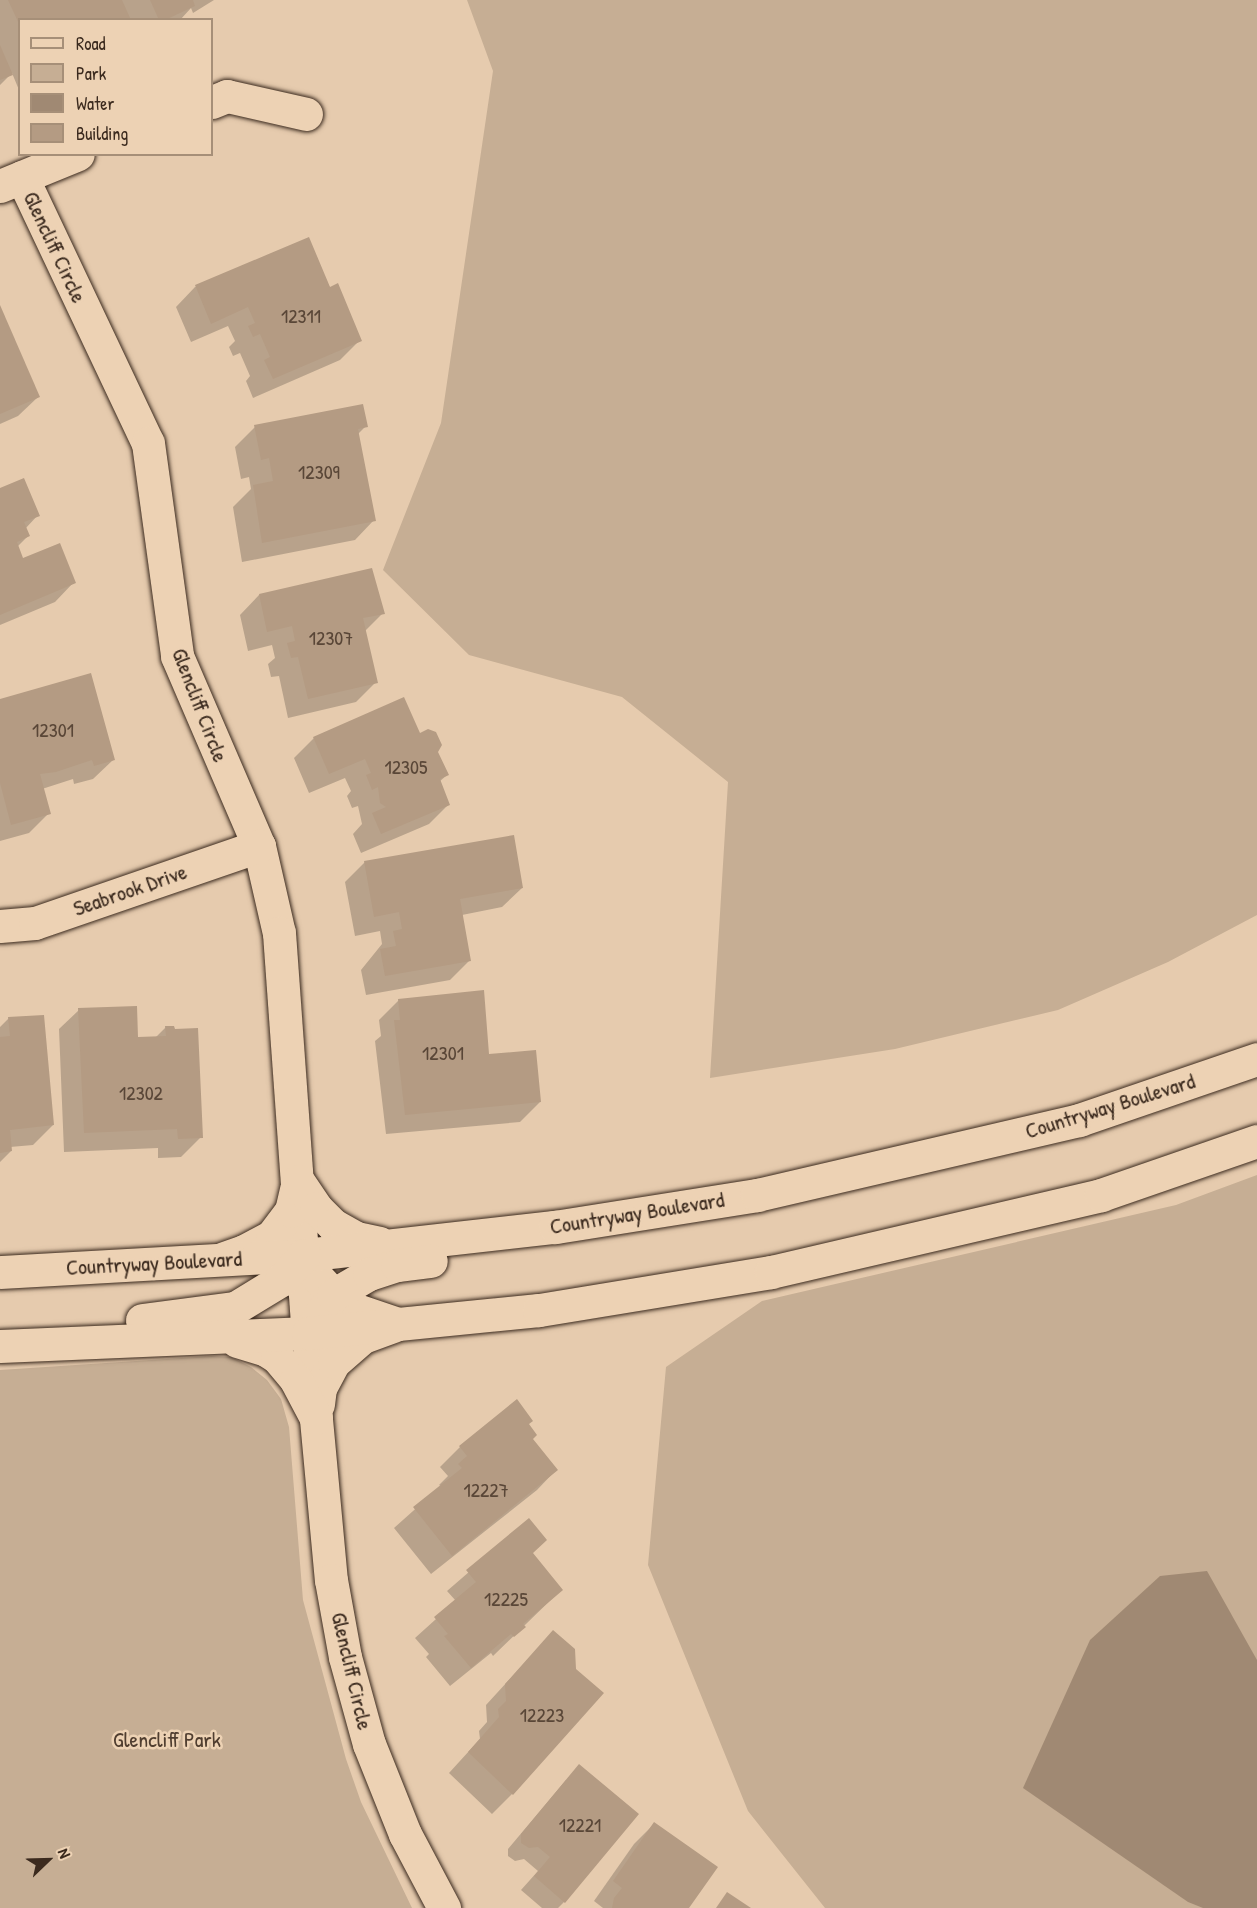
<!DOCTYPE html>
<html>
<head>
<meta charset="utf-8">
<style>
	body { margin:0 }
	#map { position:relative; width:1257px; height:1908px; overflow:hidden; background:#e6cbae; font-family:"Patrick Hand",sans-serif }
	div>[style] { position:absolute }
	.green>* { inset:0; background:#c6ae94 }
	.water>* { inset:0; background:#a08973 }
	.shadow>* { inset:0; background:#0003 }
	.building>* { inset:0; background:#b49b83 }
	.roads { filter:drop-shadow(0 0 2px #3b2a1e) drop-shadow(0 0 2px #3b2a1e) }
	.minor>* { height:33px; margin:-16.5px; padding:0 16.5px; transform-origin:16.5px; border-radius:16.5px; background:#edd2b4 }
	.tertiary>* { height:33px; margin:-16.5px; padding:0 16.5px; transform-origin:16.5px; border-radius:16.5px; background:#edd2b4 }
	span { translate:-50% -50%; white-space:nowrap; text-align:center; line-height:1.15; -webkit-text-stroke:5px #edd2b4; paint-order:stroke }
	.number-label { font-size:20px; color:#594637 }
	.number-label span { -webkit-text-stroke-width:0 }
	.street-label { font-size:22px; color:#3b2a1e }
	.park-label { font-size:22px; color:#503e30 }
	.legend { position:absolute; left:18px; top:18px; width:195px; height:138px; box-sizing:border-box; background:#edd2b4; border:2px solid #a68f78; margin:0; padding:8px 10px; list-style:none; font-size:18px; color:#3b2a1e }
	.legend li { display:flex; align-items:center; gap:12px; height:30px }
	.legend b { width:30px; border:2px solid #a68f78 }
	.north { position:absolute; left:18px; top:1830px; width:60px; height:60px; -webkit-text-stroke:4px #edd2b4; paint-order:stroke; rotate:67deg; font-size:16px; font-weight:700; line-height:24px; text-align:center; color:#3b2a1e }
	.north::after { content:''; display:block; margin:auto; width:21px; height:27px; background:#3b2a1e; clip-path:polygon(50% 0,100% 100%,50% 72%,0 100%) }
</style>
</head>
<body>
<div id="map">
	<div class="green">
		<i style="clip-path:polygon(467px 0,1257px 0,1257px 915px,1168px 962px,1058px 1010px,895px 1049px,710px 1078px,728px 782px,622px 697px,469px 655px,383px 570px,441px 423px,493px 71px)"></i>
		<i style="clip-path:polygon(1257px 1175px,1257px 1908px,825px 1908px,748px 1811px,648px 1565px,666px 1367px,762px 1301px,1176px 1205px)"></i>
		<i style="clip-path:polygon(212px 1356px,231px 1357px,251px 1367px,267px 1380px,281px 1399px,289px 1427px,303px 1600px,346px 1759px,361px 1802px,412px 1908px,0 1908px,0 1370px)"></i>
	</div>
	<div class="water">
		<i style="clip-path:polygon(1207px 1571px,1257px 1660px,1257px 1908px,1203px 1908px,1188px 1902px,1023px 1788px,1090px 1640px,1160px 1576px)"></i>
	</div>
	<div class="shadow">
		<i style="clip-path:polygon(0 0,214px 0,193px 13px,191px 8px,180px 20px,20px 20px,19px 90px,12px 73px,0 85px)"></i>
		<i style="clip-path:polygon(308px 239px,330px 288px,360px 340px,340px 360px,253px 398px,246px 381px,250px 376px,240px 353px,233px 356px,229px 347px,235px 341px,228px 326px,191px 342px,176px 307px,195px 287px)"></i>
		<i style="clip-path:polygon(0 309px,38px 397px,18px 416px,0 424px)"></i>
		<i style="clip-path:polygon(366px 426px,358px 434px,374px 520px,355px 540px,242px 562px,233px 507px,251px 489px,249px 477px,241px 479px,235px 447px,255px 427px)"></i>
		<i style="clip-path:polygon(0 490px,38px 515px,25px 529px,28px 536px,17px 547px,23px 560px,74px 582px,55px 602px,0 625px)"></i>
		<i style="clip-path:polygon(259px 595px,383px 613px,365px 631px,376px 682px,356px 702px,288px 718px,279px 676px,271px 677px,268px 664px,275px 658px,272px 645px,248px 651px,240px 615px)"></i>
		<i style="clip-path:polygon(0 700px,113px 760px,93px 779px,74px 784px,73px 779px,42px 789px,49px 813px,29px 833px,0 841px)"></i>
		<i style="clip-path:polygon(419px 735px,437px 752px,447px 775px,439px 782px,449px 804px,429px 824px,361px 853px,353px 834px,362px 824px,358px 806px,352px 808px,347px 796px,351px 791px,345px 778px,309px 793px,294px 758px,314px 738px)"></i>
		<i style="clip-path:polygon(365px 862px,522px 888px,502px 907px,462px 915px,470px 960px,450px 980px,366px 995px,361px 970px,382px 944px,380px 931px,355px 936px,345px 882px)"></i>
		<i style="clip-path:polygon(399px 1000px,488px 1056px,540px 1102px,520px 1122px,386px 1134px,375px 1041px,381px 1036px,379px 1020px)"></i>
		<i style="clip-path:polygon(79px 1010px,137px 1038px,155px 1038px,166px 1027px,201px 1137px,181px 1157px,158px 1158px,158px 1148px,64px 1152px,59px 1029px)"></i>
		<i style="clip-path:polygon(9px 1018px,53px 1125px,33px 1145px,10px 1147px,11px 1151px,0 1162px,0 1027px)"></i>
		<i style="clip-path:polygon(527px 1425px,531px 1439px,556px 1470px,537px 1490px,431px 1574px,394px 1528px,441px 1486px,439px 1485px,448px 1476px,440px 1467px,460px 1447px)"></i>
		<i style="clip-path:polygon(529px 1520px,532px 1554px,561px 1590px,493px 1656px,491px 1653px,450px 1686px,426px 1657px,429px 1654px,415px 1638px,456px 1601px,447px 1591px)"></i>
		<i style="clip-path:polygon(553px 1632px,512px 1794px,492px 1814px,449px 1773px,480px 1739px,479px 1731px,487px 1722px,486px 1705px)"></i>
		<i style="clip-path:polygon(566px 1780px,564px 1902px,558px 1908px,542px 1908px,521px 1890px,538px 1871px,524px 1859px,515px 1861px,508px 1856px,508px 1849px)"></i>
		<i style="clip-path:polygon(654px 1824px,687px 1908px,603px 1908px,594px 1901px,634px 1844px)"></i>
	</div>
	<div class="building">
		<i style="clip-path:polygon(8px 0,122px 0,131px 20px,20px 20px,20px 26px)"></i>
		<i style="clip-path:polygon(150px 0,193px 0,195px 6px,165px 20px,159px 20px)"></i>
		<i style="clip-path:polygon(0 45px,13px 75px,0 80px)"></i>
		<i style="clip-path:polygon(309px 237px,330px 287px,338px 283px,362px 341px,273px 379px,264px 360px,270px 357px,260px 334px,253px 337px,248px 326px,255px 323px,248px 307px,211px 324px,195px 285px)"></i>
		<i style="clip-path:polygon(0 305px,40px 397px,0 414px)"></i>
		<i style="clip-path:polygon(363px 404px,368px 427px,358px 429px,376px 521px,262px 543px,253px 485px,273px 481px,269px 458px,261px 460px,254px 425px)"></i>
		<i style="clip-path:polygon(24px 478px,40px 516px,24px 522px,30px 536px,17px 542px,23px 558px,60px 543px,76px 583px,0 615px,0 488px)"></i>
		<i style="clip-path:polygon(372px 568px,385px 614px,363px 618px,378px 683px,308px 699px,298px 657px,291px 658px,287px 643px,295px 641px,292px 626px,267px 632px,259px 594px)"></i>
		<i style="clip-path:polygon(91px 673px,115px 760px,94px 766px,92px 760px,56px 772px,40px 774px,51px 814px,11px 825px,0 783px,0 699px)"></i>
		<i style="clip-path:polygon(404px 697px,420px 733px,428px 729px,436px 732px,442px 745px,438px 752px,449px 775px,440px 779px,450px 805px,381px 834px,372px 813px,386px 807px,380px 803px,378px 787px,372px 790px,366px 775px,371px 773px,365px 759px,329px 774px,313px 737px)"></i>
		<i style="clip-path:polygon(514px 835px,523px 888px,460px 899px,471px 961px,385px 976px,380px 949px,396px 946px,393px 931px,402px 929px,399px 912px,374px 917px,364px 861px)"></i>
		<i style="clip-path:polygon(484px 990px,489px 1054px,536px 1050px,541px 1102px,405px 1115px,394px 1020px,400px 1020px,398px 999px)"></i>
		<i style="clip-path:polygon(137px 1006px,138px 1037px,166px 1036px,165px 1026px,174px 1026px,175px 1029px,198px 1028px,203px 1138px,178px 1139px,177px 1129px,84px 1133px,78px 1008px)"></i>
		<i style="clip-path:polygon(44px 1015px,54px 1125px,10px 1130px,12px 1151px,0 1153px,0 1037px,10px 1036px,8px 1017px)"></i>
		<i style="clip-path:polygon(517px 1399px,533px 1421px,529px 1424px,537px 1435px,533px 1439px,558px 1470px,452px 1556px,413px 1507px,462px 1468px,458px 1464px,467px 1456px,459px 1446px)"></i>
		<i style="clip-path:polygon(529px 1518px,547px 1540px,533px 1553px,563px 1590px,523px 1624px,526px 1627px,514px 1637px,511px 1634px,471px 1668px,444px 1636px,448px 1634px,434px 1617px,476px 1582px,466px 1570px)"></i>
		<i style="clip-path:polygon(553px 1630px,575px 1649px,576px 1669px,604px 1693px,513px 1795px,468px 1752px,499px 1717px,498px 1709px,506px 1701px,505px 1684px)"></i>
		<i style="clip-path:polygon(579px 1764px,639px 1814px,565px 1903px,534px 1876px,550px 1857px,538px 1847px,529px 1848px,521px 1843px,521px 1834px)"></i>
		<i style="clip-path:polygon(654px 1822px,718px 1867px,689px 1908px,612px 1908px,614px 1898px,622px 1888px,613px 1881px)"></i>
		<i style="clip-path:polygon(727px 1892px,751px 1908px,716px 1908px)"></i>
	</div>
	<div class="roads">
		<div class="minor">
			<i style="left:212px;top:102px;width:16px;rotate:-22deg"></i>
			<i style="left:227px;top:96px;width:81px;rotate:12.8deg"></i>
			<i style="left:22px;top:177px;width:294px;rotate:64.7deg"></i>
			<i style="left:148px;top:443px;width:215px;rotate:82.2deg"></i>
			<i style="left:177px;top:656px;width:207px;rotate:66.7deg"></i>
			<i style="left:259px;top:846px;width:89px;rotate:77.1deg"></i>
			<i style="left:279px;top:933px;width:401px;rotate:85.9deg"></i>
			<i style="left:308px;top:1333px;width:248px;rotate:84.7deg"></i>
			<i style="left:331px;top:1580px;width:78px;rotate:79.7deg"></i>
			<i style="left:345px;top:1657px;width:90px;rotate:74.6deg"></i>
			<i style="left:369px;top:1744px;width:97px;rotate:68.2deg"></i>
			<i style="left:405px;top:1834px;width:84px;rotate:62.2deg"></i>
			<i style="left:0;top:186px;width:84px;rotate:-22.3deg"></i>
			<i style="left:0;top:926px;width:35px;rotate:-5deg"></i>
			<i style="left:35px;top:923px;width:237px;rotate:-19deg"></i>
			<i style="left:224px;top:1258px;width:21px;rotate:-19deg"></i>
			<i style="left:244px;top:1251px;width:32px;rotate:-28deg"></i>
			<i style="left:272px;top:1236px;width:31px;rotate:-53deg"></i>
			<i style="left:291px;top:1211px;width:23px;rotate:-77deg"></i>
			<i style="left:316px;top:1276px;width:33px;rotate:47deg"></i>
			<i style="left:338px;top:1300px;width:18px;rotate:29deg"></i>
			<i style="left:354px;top:1309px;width:46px;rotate:18.8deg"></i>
			<i style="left:318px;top:1404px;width:16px;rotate:-83deg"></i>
			<i style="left:320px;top:1388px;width:30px;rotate:-62deg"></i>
			<i style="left:334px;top:1362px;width:38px;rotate:-41deg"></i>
			<i style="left:363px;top:1337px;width:32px;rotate:-20deg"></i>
		</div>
		<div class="tertiary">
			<i style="left:298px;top:1181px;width:32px;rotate:56deg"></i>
			<i style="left:316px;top:1208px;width:24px;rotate:45deg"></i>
			<i style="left:333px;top:1225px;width:26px;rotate:29deg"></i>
			<i style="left:356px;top:1238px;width:24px;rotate:12deg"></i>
			<i style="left:0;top:1272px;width:304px;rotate:-3.2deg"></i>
			<i style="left:304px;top:1255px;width:253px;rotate:-6.4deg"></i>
			<i style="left:555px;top:1227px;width:205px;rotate:-9deg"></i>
			<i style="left:757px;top:1195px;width:331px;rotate:-13.1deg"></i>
			<i style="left:1079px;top:1120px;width:188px;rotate:-18.9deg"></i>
			<i style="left:142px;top:1320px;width:94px;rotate:-7.4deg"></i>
			<i style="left:235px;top:1308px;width:54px;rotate:-31.3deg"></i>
			<i style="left:281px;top:1280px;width:34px;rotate:-47deg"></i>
			<i style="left:308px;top:1333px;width:45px;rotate:-56.7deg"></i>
			<i style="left:333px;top:1295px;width:42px;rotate:-30.3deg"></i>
			<i style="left:369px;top:1274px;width:29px;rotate:-18deg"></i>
			<i style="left:397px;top:1265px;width:34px;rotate:-7deg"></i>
			<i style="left:237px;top:1341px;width:30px;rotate:17deg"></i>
			<i style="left:266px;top:1350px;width:13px;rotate:32deg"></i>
			<i style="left:277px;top:1357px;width:30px;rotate:50deg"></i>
			<i style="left:296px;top:1380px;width:43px;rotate:62.2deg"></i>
			<i style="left:0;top:1346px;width:308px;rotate:-2.4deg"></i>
			<i style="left:308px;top:1333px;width:232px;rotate:-5.7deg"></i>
			<i style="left:539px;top:1310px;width:235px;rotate:-9.3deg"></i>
			<i style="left:771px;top:1272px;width:339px;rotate:-13.1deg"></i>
			<i style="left:1101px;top:1195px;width:165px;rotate:-19.1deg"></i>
		</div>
	</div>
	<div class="number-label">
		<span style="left:301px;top:315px">12311</span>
		<span style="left:319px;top:471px">12309</span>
		<span style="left:331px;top:637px">12307</span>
		<span style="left:53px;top:729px">12301</span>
		<span style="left:406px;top:766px">12305</span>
		<span style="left:443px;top:1052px">12301</span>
		<span style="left:141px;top:1092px">12302</span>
		<span style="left:486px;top:1489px">12227</span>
		<span style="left:506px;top:1598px">12225</span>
		<span style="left:542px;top:1714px">12223</span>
		<span style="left:580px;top:1824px">12221</span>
	</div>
	<div class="street-label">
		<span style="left:55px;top:247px;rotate:65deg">Glencliff Circle</span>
		<span style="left:200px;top:705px;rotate:69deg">Glencliff Circle</span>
		<span style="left:130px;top:890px;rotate:-19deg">Seabrook Drive</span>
		<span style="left:1110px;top:1106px;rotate:-17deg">Countryway Boulevard</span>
		<span style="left:637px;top:1213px;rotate:-9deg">Countryway Boulevard</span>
		<span style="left:154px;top:1263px;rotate:-3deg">Countryway Boulevard</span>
		<span style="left:352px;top:1671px;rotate:77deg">Glencliff Circle</span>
	</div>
	<div class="park-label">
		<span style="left:167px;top:1740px">Glencliff Park</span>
	</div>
	<ul class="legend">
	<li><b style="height:8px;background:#edd2b4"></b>Road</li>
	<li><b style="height:16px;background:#c6ae94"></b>Park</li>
	<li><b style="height:16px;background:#a08973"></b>Water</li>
	<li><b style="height:16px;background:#b49b83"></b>Building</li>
	</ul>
	<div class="north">N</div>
</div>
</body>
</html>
